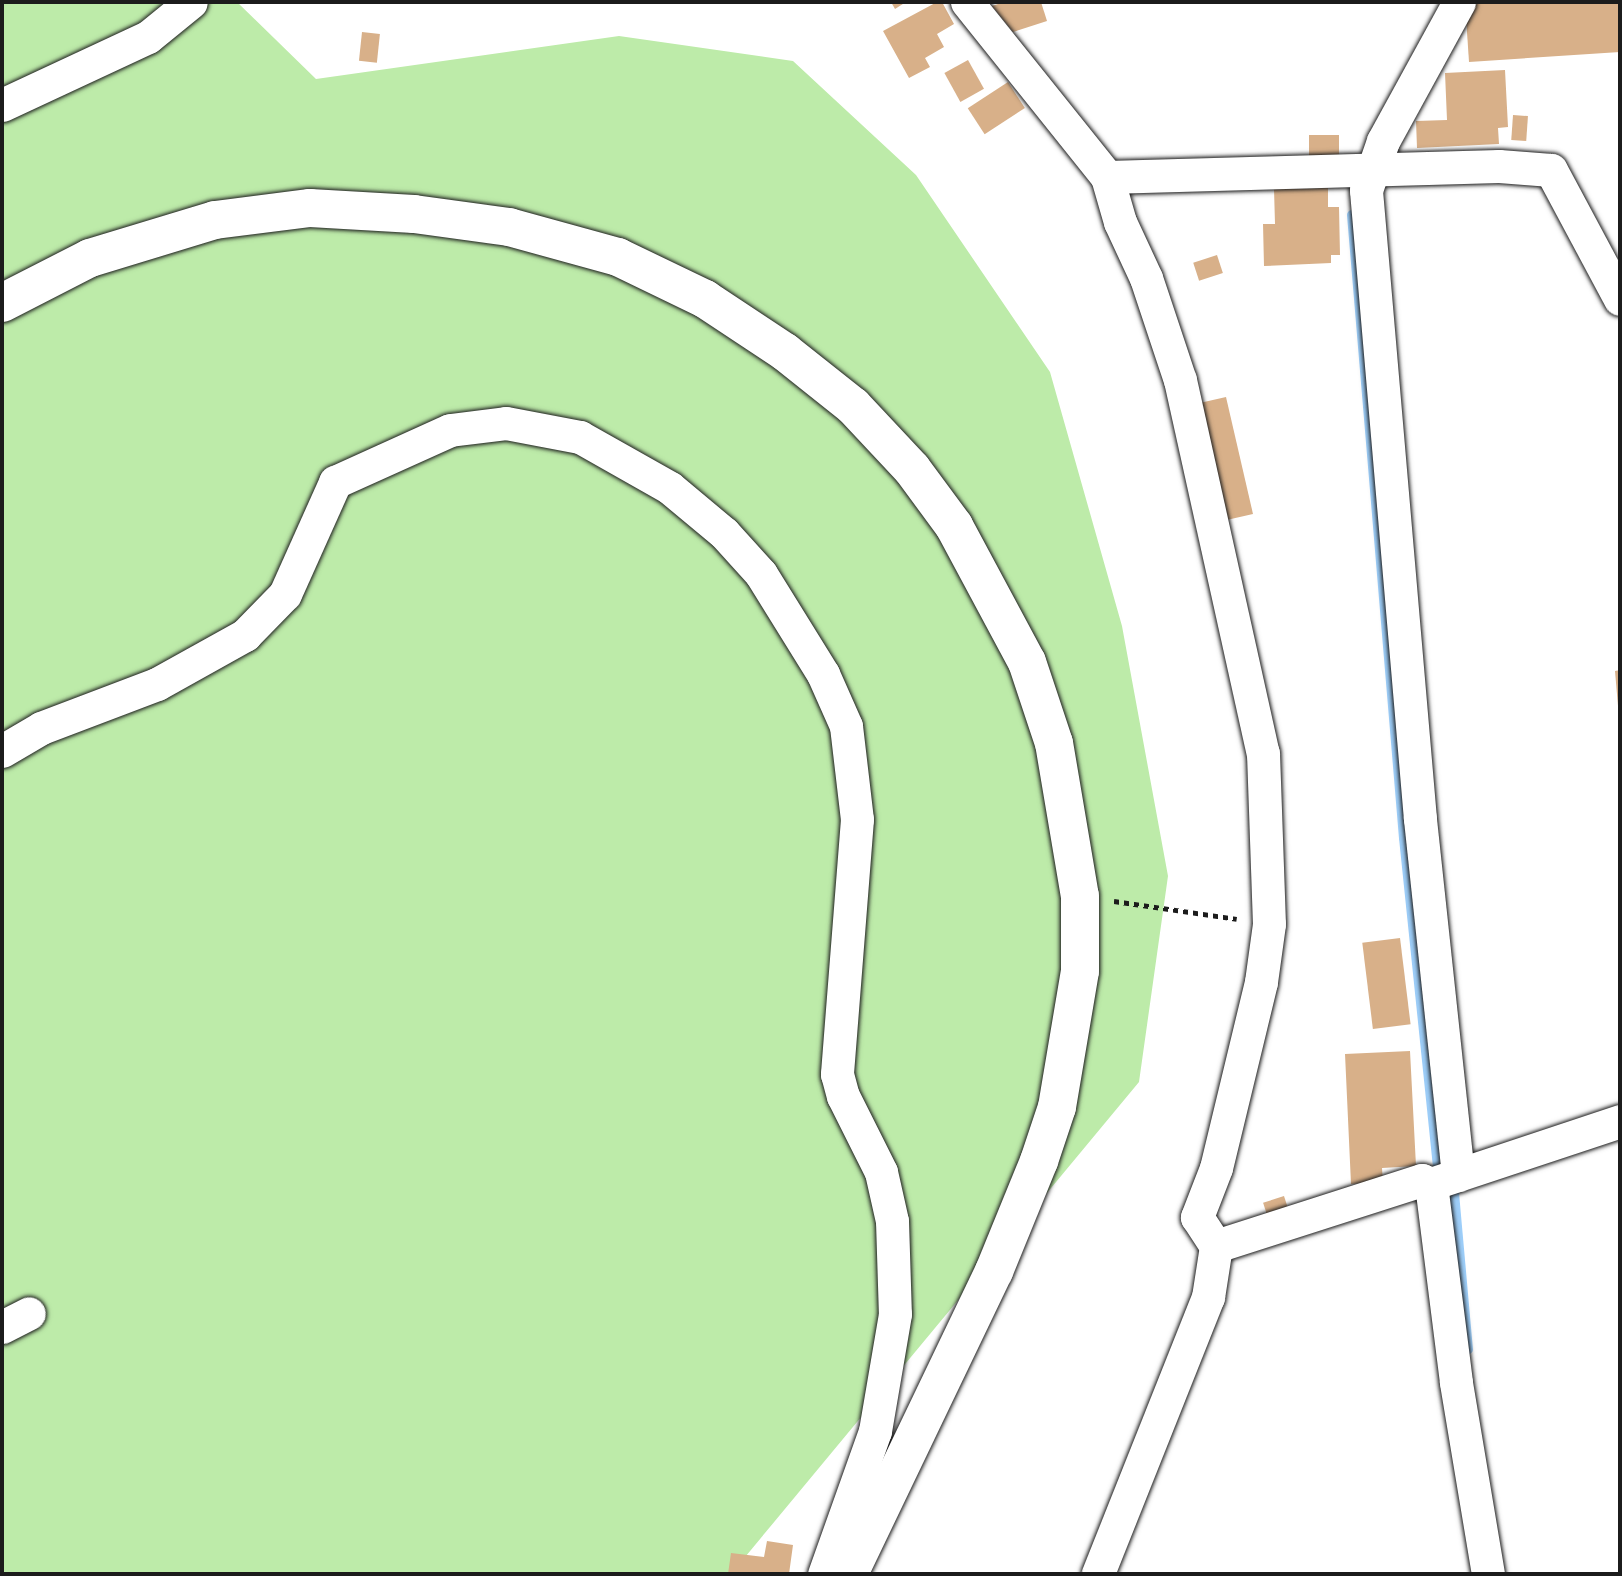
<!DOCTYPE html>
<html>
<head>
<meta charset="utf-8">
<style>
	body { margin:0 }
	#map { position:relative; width:1622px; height:1576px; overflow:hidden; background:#fff; font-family:Mali,sans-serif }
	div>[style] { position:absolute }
	.green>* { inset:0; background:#bdeba9 }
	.stream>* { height:10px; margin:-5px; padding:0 5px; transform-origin:5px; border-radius:5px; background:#9ecffa }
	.building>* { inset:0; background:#d8b089; transform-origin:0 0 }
	.path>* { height:4.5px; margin-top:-2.25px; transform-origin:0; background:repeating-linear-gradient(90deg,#1c1c1c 0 5px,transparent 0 10px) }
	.roads { filter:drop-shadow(0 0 2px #1c1c1c) drop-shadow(0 0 2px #1c1c1c) }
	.minor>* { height:33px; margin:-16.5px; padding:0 16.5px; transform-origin:16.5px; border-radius:16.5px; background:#fff }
	.tertiary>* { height:38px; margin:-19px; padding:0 19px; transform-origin:19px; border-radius:19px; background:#fff }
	span { translate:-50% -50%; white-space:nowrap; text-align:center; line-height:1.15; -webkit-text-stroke:6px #fff; paint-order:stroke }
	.frame { position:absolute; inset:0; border:4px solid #1c1c1c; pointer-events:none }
</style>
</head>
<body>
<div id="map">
	<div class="green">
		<i style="clip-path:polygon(2px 2px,237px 2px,316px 79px,619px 36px,793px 61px,916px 175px,1050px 372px,1122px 626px,1168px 876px,1139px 1082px,731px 1574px,2px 1574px)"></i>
	</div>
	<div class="stream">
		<i style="left:1352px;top:215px;width:625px;rotate:85.23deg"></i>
		<i style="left:1404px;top:838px;width:331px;rotate:84.1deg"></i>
		<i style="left:1438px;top:1167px;width:31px;rotate:58deg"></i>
		<i style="left:1454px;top:1193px;width:157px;rotate:84.9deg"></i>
	</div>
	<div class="building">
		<i style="clip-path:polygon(891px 2px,906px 2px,895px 9px)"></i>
		<i style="clip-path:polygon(937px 2px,942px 2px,954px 24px,937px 34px,944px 47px,925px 58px,930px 67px,909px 78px,883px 31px)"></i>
		<i style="clip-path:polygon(1004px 2px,1041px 2px,1047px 21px,1013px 32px,992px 6px)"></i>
		<i style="clip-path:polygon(1465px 2px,1620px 2px,1620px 52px,1469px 62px)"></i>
		<i style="left:362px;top:32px;width:18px;height:29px;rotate:6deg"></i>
		<i style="left:968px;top:60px;width:33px;height:27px;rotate:61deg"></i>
		<i style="clip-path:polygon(1505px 70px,1508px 127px,1498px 128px,1499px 144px,1417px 148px,1416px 121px,1447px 120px,1445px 73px)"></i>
		<i style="left:1008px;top:82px;width:31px;height:48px;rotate:57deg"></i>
		<i style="left:1513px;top:115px;width:15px;height:25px;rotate:4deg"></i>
		<i style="left:1309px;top:135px;width:30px;height:23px"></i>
		<i style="clip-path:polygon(1328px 188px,1328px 207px,1339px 207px,1340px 255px,1331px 255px,1331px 263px,1264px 266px,1263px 224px,1275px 224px,1274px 189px)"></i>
		<i style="left:1217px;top:255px;width:19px;height:25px;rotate:72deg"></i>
		<i style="left:1226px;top:397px;width:120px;height:35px;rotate:77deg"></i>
		<i style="clip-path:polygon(1620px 670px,1620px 706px,1618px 706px,1615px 671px)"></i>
		<i style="left:1400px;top:938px;width:87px;height:38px;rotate:83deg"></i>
		<i style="clip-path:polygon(1410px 1051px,1416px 1166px,1382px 1168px,1383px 1182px,1351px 1184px,1345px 1054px)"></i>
		<i style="left:1284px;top:1196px;width:22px;height:22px;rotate:72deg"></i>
		<i style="clip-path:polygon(767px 1541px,793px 1545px,789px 1574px,728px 1574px,731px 1553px,764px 1557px)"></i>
	</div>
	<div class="path">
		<i style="left:1114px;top:901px;width:124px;rotate:8.3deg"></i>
	</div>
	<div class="roads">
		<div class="minor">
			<i style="left:967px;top:2px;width:224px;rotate:51.3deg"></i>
			<i style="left:1107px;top:177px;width:47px;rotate:73.9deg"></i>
			<i style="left:1120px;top:222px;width:62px;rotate:65.1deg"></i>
			<i style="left:1146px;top:278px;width:108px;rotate:71.6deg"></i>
			<i style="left:1180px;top:380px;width:382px;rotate:77.5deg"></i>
			<i style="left:1263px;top:753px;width:171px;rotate:88deg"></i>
			<i style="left:1269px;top:924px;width:59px;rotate:97.9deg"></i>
			<i style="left:1261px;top:982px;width:191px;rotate:103.6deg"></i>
			<i style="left:1216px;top:1168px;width:53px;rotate:111.2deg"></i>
			<i style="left:1197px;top:1217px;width:35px;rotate:57deg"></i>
			<i style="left:1216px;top:1246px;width:52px;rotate:98.9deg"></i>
			<i style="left:1208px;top:1297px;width:298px;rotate:111.7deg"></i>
			<i style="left:2px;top:105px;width:161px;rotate:-25deg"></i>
			<i style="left:148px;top:37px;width:55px;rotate:-39.1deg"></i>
			<i style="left:1107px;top:177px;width:392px;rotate:-1.6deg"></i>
			<i style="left:1499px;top:166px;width:52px;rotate:4.4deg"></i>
			<i style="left:1551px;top:170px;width:146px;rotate:61.9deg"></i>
			<i style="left:2px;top:751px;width:45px;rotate:-30.5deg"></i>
			<i style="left:41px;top:728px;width:124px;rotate:-20.8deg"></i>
			<i style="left:157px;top:684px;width:101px;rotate:-29.1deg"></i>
			<i style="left:245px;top:635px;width:57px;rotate:-45.7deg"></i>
			<i style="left:285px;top:594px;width:123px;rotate:-65.9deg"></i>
			<i style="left:335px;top:482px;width:126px;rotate:-24.3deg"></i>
			<i style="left:450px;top:430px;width:56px;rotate:-7.1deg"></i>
			<i style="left:506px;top:423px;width:75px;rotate:10.7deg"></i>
			<i style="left:580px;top:437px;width:103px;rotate:29.5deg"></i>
			<i style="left:670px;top:488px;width:70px;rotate:39.8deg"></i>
			<i style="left:724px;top:533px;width:55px;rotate:47.9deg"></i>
			<i style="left:761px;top:574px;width:118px;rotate:58.2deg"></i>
			<i style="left:823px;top:674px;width:57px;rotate:66.1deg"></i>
			<i style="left:846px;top:726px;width:94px;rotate:83.3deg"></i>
			<i style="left:857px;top:819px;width:256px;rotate:94.5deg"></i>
			<i style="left:837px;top:1074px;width:23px;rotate:75deg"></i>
			<i style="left:843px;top:1096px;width:85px;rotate:63.4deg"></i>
			<i style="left:881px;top:1172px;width:50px;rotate:77.3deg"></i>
			<i style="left:892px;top:1221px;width:93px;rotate:88.2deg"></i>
			<i style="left:895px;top:1314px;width:119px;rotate:99.7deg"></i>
			<i style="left:875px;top:1431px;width:152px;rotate:109.6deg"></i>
			<i style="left:1458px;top:1175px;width:358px;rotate:-96.1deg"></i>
			<i style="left:1420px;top:819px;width:631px;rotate:-94.91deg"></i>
			<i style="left:1366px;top:190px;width:52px;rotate:-70.9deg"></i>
			<i style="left:1383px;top:141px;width:158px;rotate:-61.3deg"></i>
			<i style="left:1216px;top:1246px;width:216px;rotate:-17.8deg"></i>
			<i style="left:1422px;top:1180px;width:10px;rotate:24deg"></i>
			<i style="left:2px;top:1327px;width:30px;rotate:-27deg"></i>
			<i style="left:1488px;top:1574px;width:195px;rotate:-99.5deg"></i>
			<i style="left:1456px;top:1382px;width:200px;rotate:-97.2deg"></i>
			<i style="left:1431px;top:1184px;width:199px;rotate:-18.4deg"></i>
		</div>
		<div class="tertiary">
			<i style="left:2px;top:303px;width:99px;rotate:-27.1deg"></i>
			<i style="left:90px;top:258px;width:131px;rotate:-16.9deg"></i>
			<i style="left:215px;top:220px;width:96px;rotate:-7.2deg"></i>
			<i style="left:310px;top:208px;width:104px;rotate:3.3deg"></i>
			<i style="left:414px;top:214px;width:96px;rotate:7.8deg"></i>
			<i style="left:509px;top:227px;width:113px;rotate:15.4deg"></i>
			<i style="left:618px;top:257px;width:97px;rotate:25.8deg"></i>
			<i style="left:705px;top:299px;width:96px;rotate:33.5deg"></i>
			<i style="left:785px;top:352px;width:87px;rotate:38.5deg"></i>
			<i style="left:853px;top:406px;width:86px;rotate:46.9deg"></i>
			<i style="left:912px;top:469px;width:71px;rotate:53.6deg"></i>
			<i style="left:954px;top:526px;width:154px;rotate:61.8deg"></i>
			<i style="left:1027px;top:662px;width:85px;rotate:71.6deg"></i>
			<i style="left:1054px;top:743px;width:155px;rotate:80.4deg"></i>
			<i style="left:1080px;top:896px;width:75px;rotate:90deg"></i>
			<i style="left:1080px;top:971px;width:138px;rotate:99.6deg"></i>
			<i style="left:1057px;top:1107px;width:57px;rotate:108.4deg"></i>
			<i style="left:1039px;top:1161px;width:119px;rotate:112.2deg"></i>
			<i style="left:994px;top:1271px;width:336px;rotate:115.6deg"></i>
		</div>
	</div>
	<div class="frame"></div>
</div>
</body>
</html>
